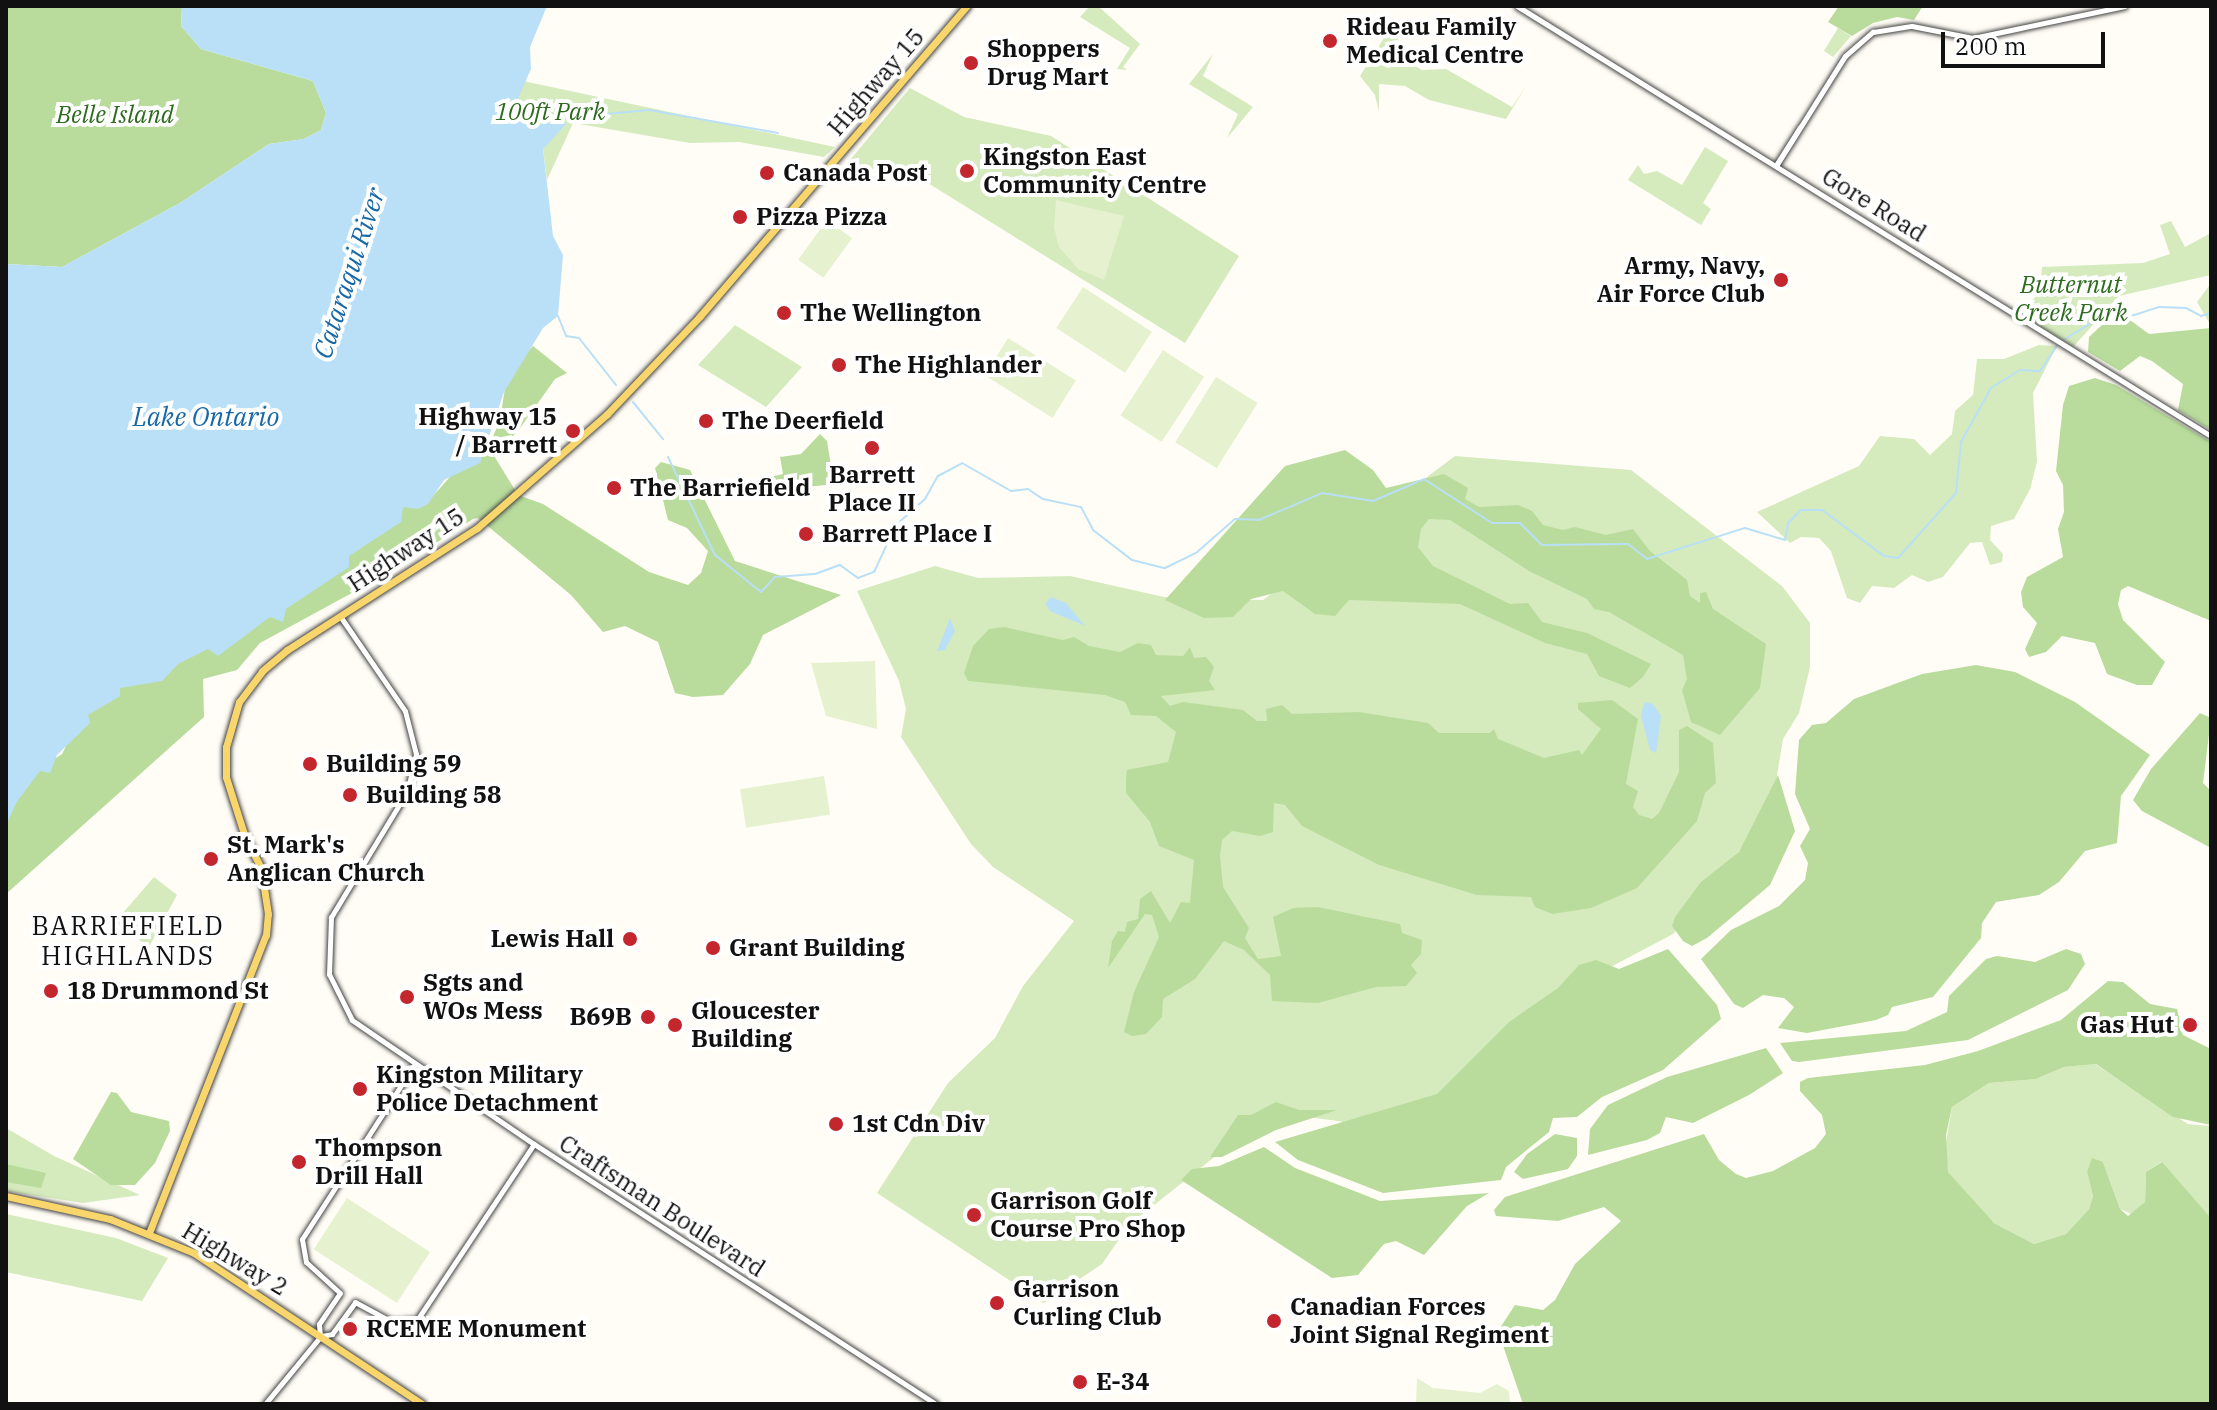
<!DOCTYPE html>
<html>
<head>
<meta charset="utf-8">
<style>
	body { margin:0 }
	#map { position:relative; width:2217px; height:1410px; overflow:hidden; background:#fffdf5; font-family:"IBM Plex Serif",serif }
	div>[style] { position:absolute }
	.green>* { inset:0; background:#d5ebbd }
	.forest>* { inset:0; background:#b9dc9c }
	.pitch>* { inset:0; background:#e6f2cf; transform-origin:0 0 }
	.water>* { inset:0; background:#b9e0f7 }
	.stream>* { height:2px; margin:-1px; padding:0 1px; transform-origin:1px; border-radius:1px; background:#b9e0f7 }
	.roads { filter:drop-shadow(0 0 2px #444) drop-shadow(0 0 2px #444) }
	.minor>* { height:5px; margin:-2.5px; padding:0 2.5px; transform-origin:2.5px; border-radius:2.5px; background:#fff }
	.major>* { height:7px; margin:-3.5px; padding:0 3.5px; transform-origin:3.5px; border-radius:3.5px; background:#f9d66b }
	.dots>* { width:22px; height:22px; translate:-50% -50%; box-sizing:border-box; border:4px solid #fff; border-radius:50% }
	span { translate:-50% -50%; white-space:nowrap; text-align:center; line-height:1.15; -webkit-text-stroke:8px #fff; paint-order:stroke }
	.poi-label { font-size:24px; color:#111; font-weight:700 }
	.left { translate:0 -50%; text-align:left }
	.right { translate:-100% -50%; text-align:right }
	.street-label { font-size:24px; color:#111 }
	.park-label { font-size:24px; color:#2f6b1f; font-style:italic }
	.water-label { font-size:26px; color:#1768a6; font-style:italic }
	.neighbourhood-label { font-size:26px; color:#111; letter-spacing:2px }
	.frame { position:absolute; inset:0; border:8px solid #111; pointer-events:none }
	.scale { position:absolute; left:1941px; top:32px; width:164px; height:36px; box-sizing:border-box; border:4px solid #111; border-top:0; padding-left:10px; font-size:24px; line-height:28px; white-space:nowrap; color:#111; -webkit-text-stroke:6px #fff; paint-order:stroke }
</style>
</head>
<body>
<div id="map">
	<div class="green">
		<i style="clip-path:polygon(1090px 6px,1098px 6px,1140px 44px,1123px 67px,1127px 70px,1117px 69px,1130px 48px,1080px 17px)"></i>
		<i style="clip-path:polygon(1394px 22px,1403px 59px,1422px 70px,1446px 69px,1512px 107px,1526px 86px,1506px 119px,1429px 100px,1405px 86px,1379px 84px,1379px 112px,1375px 95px,1360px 76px)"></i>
		<i style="clip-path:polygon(1838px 28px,1851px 36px,1833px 57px,1824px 51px)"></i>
		<i style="clip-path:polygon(1213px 54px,1203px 76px,1253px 107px,1227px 138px,1238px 114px,1189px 84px)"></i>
		<i style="clip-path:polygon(523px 81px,835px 147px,824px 157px,739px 142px,690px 143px,573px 123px,547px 180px,543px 149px,517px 128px,516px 103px)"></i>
		<i style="clip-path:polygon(910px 88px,964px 117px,1051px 136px,1239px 256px,1185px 343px,915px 175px,899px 168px,872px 169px,851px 177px,840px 172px)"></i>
		<i style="clip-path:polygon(1705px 147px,1728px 161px,1703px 203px,1711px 209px,1701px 225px,1628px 180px,1638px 165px,1644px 174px,1657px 171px,1682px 185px)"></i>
		<i style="clip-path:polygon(2171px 221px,2185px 247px,2211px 233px,2211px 275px,2119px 296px,2073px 347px,2021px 314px,2040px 291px,2042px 267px,2143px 263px,2170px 254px,2160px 225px)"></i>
		<i style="clip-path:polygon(2211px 283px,2211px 326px,2197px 302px)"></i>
		<i style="clip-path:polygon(735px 325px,802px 367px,766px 407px,698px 365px)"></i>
		<i style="clip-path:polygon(2039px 345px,2057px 346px,2033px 393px,2037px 462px,2030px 489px,2014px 519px,1991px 526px,1990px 540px,2003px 554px,2002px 562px,1990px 565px,1982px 542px,1970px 543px,1943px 577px,1928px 582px,1912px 575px,1894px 588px,1872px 586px,1860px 603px,1847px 598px,1831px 551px,1819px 538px,1801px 537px,1790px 543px,1757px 512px,1859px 466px,1880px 436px,1914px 439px,1930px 455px,1952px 434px,1955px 411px,1973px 395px,1977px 359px,2004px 359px)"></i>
		<i style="clip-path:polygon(1455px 456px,1631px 470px,1782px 586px,1810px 623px,1810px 667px,1799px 713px,1783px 739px,1771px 812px,1673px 934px,1584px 981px,1453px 1090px,1360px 1124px,1292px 1115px,1227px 1147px,1129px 1225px,1102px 1264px,1044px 1303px,877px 1193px,948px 1083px,995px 1038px,1023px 986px,1074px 921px,993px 867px,971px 844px,901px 737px,906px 709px,899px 681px,857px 591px,935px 566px,978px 578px,1070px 576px,1164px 597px,1263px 600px)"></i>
		<i style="clip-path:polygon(154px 877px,177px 895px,149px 947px,115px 922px)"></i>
		<i style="clip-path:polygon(2095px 1064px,2188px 1124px,2210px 1126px,2211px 1218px,2161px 1162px,2146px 1172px,2145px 1202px,2134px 1215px,2120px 1209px,2103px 1162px,2087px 1172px,2093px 1196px,2089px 1209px,2066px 1234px,2034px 1244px,1994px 1223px,1957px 1187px,1948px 1172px,1945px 1148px,1952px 1107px,1989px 1083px,2036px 1079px,2064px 1067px)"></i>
		<i style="clip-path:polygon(6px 1128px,54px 1156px,140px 1195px,83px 1203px,6px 1191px)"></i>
		<i style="clip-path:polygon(6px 1214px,116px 1238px,168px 1258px,142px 1301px,6px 1272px)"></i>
	</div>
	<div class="forest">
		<i style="clip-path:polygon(6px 6px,182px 6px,181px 26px,201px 49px,313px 81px,326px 113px,321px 130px,304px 139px,269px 144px,180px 203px,62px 267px,6px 264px)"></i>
		<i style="clip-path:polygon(1839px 6px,1923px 6px,1914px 20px,1897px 17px,1873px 23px,1852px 36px,1828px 22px)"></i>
		<i style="clip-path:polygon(2120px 320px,2130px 320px,2149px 334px,2211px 328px,2211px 430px,2178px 410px,2183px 384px,2152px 361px,2140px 356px,2120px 371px,2088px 352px,2089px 337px,2103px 324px)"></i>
		<i style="clip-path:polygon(533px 346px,567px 373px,555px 379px,518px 431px,493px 454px,518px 495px,543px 504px,649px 572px,688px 585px,701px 573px,708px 551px,687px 528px,668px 520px,655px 468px,661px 462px,690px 470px,735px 561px,841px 595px,763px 635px,750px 664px,723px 695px,693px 697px,675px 693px,658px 642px,625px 626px,603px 632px,571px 595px,478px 518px,473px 519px,396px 569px,260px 643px,237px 670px,203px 679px,204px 717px,6px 894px,6px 812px,27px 776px,62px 754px,89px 701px,389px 521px,409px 502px,433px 496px,457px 469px,487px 451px,500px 420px,507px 375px)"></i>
		<i style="clip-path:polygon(2095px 378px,2116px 385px,2211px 442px,2211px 621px,2128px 586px,2121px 590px,2118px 604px,2123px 620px,2165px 662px,2152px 685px,2137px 685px,2107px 674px,2095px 643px,2062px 636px,2046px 652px,2029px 657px,2025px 649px,2037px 623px,2023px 607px,2021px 592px,2027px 577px,2063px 557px,2058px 529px,2064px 512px,2063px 485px,2056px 471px,2063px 405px,2069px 386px)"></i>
		<i style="clip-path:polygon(820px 434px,827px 441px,834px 484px,744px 494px,738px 484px,783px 474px,780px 457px,801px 454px)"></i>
		<i style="clip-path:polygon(1345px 450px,1373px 470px,1386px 488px,1444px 474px,1468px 488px,1465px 499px,1479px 507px,1518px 505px,1532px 511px,1543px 525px,1563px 530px,1575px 527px,1606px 535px,1633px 529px,1650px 551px,1687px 580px,1690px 596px,1700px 603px,1700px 593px,1706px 592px,1713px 609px,1766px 644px,1760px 688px,1720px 735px,1691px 722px,1682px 690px,1687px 679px,1683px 655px,1609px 612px,1594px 609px,1587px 599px,1529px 571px,1450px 520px,1429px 519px,1421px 529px,1418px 547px,1433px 566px,1510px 604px,1528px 603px,1542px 622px,1587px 633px,1651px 664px,1643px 677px,1630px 688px,1599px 676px,1587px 654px,1545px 643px,1460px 604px,1349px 600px,1335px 616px,1315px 614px,1283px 591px,1251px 599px,1233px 617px,1204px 618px,1165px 600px,1285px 466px)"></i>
		<i style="clip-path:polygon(1004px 627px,1063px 640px,1074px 637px,1089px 646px,1120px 652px,1138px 643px,1151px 645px,1156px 655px,1183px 656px,1190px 647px,1194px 658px,1206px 657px,1214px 667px,1209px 681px,1215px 690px,1161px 696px,1170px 706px,1183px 702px,1243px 710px,1257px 721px,1267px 721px,1266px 709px,1282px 705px,1292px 714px,1359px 712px,1428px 723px,1439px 733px,1490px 733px,1494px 729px,1498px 739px,1544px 758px,1579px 750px,1582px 755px,1601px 729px,1578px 709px,1578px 703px,1612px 700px,1638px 719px,1626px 784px,1638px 791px,1633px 807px,1639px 815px,1652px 819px,1659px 813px,1679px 772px,1679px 730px,1687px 726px,1713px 743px,1716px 783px,1705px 793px,1697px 821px,1637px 888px,1591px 908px,1552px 914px,1535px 907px,1531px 897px,1477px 895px,1379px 865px,1302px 826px,1285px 805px,1274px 803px,1273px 832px,1260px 836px,1232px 831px,1222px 840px,1220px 856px,1223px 887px,1249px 928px,1245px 938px,1258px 959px,1281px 956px,1273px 917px,1293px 908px,1318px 907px,1400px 924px,1402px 933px,1422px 940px,1421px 954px,1411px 965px,1417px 973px,1406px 986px,1376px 987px,1318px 1003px,1272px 1001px,1270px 975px,1244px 950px,1224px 941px,1195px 979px,1163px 999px,1162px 1017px,1146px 1034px,1132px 1036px,1124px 1032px,1134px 992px,1159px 937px,1152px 915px,1145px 914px,1108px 968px,1112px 941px,1118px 931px,1125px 932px,1127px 922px,1138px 919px,1140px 899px,1151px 891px,1170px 923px,1181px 902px,1190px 903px,1194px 860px,1159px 846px,1150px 822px,1126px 793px,1126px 779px,1127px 770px,1168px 762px,1176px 732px,1156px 716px,1131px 715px,1125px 702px,1105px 695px,968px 681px,964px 673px,973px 646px,989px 629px)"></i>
		<i style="clip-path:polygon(1976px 665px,2015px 672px,2075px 702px,2150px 755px,2121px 796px,2117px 843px,2085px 851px,2059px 882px,2039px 895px,1996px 902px,1982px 923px,1981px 938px,1933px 997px,1892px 1007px,1888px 1015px,1876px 1020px,1807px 1033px,1778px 1028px,1794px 1007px,1784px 998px,1763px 995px,1743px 1008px,1734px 1004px,1701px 959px,1731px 930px,1779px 906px,1805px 880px,1808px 863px,1800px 846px,1810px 829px,1795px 794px,1799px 740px,1812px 725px,1826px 723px,1854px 699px,1922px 674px)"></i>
		<i style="clip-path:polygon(2200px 713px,2211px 718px,2203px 783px,2211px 791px,2211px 848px,2142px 811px,2133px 800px,2151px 769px)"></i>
		<i style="clip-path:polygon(1778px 775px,1795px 831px,1770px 885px,1707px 938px,1692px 946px,1683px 941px,1672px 926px,1675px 917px,1701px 882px,1739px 852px)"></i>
		<i style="clip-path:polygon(1668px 949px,1717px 1005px,1721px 1019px,1663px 1070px,1602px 1097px,1577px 1117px,1553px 1118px,1549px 1132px,1506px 1167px,1501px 1180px,1383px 1193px,1298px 1160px,1275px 1142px,1437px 1094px,1509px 1022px,1558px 988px,1579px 965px,1596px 960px,1619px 969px)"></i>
		<i style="clip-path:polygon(2066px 949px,2081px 954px,2085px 964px,2068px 990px,1968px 1040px,1799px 1062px,1792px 1061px,1780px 1043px,1906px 1031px,1947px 1012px,1949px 996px,1986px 959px,1997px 956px,2035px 962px)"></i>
		<i style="clip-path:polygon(2108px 981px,2123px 982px,2150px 1004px,2177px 1009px,2183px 1035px,2211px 1049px,2211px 1125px,2173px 1117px,2096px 1064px,2064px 1067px,2036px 1079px,1989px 1083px,1952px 1107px,1946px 1135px,1948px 1172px,1994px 1223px,2034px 1244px,2066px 1234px,2089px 1209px,2093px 1196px,2087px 1172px,2092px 1158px,2103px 1162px,2120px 1209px,2128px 1216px,2145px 1202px,2146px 1172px,2162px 1162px,2211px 1218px,2211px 1404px,1523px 1404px,1498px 1331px,1515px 1305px,1543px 1310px,1555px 1300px,1575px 1264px,1621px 1221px,1604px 1207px,1558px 1221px,1496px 1216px,1494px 1210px,1505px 1197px,1704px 1134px,1719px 1160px,1736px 1174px,1746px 1178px,1773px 1171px,1815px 1148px,1826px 1134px,1822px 1115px,1800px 1091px,1800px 1082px,1808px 1078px,1925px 1065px,1978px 1051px,2061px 1020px)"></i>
		<i style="clip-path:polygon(1766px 1048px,1783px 1073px,1749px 1095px,1693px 1123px,1666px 1117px,1660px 1133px,1647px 1140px,1588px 1155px,1590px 1129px,1608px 1105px,1667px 1077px)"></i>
		<i style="clip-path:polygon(111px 1092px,117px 1093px,131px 1112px,169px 1121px,170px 1131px,155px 1163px,135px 1185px,111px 1185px,73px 1159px)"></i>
		<i style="clip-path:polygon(1276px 1102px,1299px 1110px,1337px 1110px,1276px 1130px,1222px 1157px,1210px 1157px,1238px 1115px,1251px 1115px)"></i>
		<i style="clip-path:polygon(1555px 1134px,1577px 1138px,1577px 1156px,1568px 1169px,1523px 1179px,1514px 1172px,1527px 1154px)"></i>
		<i style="clip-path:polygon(1264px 1147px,1295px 1168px,1380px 1201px,1489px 1193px,1467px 1206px,1424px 1255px,1396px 1241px,1384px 1244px,1358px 1275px,1332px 1278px,1181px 1180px,1192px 1169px,1219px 1166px)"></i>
		<i style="clip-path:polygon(6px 1164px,46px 1173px,41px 1188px,6px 1182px)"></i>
	</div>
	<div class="pitch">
		<i style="clip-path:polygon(1056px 200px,1124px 216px,1104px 280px,1078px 269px,1059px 247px,1054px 228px)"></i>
		<i style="left:827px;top:220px;width:31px;height:49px;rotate:36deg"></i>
		<i style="left:1083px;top:287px;width:82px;height:49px;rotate:33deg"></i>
		<i style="left:1008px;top:338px;width:80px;height:44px;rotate:32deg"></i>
		<i style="left:1163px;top:350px;width:49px;height:78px;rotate:33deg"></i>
		<i style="left:1216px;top:377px;width:49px;height:77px;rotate:32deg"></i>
		<i style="clip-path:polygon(875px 661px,877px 729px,826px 716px,811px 663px)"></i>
		<i style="left:824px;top:776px;width:39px;height:85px;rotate:81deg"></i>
		<i style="left:347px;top:1198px;width:99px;height:61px;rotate:33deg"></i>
		<i style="clip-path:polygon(1417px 1378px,1433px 1388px,1480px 1393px,1497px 1384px,1509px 1391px,1510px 1404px,1416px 1404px)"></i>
	</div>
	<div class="water">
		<i style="clip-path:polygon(182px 6px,547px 6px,530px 47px,531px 69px,516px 103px,532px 128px,558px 117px,566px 124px,543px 149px,553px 236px,563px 255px,558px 316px,543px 328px,504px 392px,480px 463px,444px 480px,428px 504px,418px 509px,403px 507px,401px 522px,349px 556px,349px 567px,286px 609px,283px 622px,270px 617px,218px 656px,208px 649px,178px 664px,162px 681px,120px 688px,120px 696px,88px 715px,90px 723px,57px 755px,50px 773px,40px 771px,16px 803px,6px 826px,6px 264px,62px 267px,180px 203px,269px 144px,304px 139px,321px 130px,326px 113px,313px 81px,201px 49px,181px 26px)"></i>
		<i style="clip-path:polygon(1051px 597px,1066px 603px,1085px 626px,1050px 611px,1045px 604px)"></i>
		<i style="clip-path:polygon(950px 618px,955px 631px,945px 650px,937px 651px)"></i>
		<i style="clip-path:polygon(1644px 702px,1653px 704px,1661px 716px,1656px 753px,1650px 750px,1641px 716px)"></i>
	</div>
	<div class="stream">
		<i style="left:563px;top:118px;width:86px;rotate:-5.3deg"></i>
		<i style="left:649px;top:110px;width:131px;rotate:10.1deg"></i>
		<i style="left:558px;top:316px;width:22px;rotate:68deg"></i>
		<i style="left:566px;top:336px;width:13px;rotate:9deg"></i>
		<i style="left:579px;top:338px;width:60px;rotate:51.8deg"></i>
		<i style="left:2065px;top:339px;width:52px;rotate:-31.5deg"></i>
		<i style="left:2109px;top:312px;width:17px;rotate:21deg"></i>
		<i style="left:2125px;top:318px;width:36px;rotate:-18deg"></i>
		<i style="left:2159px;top:307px;width:27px;rotate:2deg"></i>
		<i style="left:2186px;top:308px;width:17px;rotate:28deg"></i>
		<i style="left:2201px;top:316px;width:10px;rotate:-17deg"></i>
		<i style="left:633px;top:402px;width:48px;rotate:51deg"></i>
		<i style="left:668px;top:457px;width:109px;rotate:64.4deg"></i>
		<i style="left:715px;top:555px;width:59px;rotate:38.8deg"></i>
		<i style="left:761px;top:592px;width:21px;rotate:-47deg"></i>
		<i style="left:775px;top:577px;width:40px;rotate:-4.3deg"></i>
		<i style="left:815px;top:574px;width:27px;rotate:-20deg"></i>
		<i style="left:840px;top:565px;width:22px;rotate:36deg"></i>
		<i style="left:858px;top:578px;width:17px;rotate:-21deg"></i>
		<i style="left:874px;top:572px;width:52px;rotate:-64.9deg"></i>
		<i style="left:896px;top:525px;width:39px;rotate:-42deg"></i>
		<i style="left:925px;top:499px;width:26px;rotate:-61deg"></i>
		<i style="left:938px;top:476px;width:27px;rotate:-28deg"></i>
		<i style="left:962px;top:463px;width:56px;rotate:29.7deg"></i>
		<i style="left:1011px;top:491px;width:17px;rotate:-7deg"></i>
		<i style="left:1028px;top:489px;width:18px;rotate:34deg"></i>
		<i style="left:1043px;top:499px;width:39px;rotate:12deg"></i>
		<i style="left:1081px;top:507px;width:26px;rotate:62deg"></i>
		<i style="left:1093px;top:530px;width:49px;rotate:37.6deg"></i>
		<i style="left:1132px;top:560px;width:34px;rotate:14deg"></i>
		<i style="left:1165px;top:568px;width:34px;rotate:-26deg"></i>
		<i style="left:1196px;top:553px;width:52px;rotate:-41.1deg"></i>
		<i style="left:1235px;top:519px;width:24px;rotate:2deg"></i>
		<i style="left:1259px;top:520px;width:69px;rotate:-23.2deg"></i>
		<i style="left:1322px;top:493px;width:52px;rotate:8.9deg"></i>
		<i style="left:1373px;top:501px;width:56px;rotate:-23.3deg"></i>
		<i style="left:1424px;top:479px;width:81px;rotate:32.9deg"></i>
		<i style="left:1492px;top:523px;width:28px"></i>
		<i style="left:1520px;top:523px;width:31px;rotate:45deg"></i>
		<i style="left:1542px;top:545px;width:86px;rotate:-0.7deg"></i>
		<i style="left:1628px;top:544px;width:24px;rotate:38deg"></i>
		<i style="left:1647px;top:559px;width:103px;rotate:-17.6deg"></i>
		<i style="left:1745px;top:528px;width:42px;rotate:16.7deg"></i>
		<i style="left:1785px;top:540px;width:17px;rotate:-80deg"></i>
		<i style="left:1788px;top:523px;width:18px;rotate:-45deg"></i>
		<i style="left:1801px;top:510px;width:21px"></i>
		<i style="left:1822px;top:510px;width:77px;rotate:36.6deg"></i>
		<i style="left:1884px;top:556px;width:14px;rotate:8deg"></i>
		<i style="left:1898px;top:558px;width:87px;rotate:-48.3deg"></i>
		<i style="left:1956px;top:493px;width:51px;rotate:-84.4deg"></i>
		<i style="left:1961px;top:442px;width:62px;rotate:-60.9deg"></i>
		<i style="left:1991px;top:388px;width:34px;rotate:-32deg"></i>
		<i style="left:2020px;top:370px;width:20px;rotate:3deg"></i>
		<i style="left:2040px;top:371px;width:30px;rotate:-56deg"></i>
	</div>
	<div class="roads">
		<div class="minor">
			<i style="left:1517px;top:6px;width:816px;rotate:31.78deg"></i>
			<i style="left:1776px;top:165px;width:45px;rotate:-57.7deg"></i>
			<i style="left:1776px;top:166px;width:130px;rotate:-57.9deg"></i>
			<i style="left:1845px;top:56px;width:37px;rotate:-41deg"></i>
			<i style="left:1873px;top:32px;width:39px;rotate:-9deg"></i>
			<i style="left:1912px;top:26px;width:62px;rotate:11.1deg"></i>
			<i style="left:1973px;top:38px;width:155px;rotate:-11.9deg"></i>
			<i style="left:340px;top:616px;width:115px;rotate:55.6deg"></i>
			<i style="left:405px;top:711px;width:44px;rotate:75.7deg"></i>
			<i style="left:416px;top:754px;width:37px;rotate:103deg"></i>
			<i style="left:408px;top:790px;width:149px;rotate:121.2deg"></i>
			<i style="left:331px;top:917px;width:57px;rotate:92deg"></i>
			<i style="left:329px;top:974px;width:51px;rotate:63.4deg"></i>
			<i style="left:352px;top:1020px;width:220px;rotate:34.3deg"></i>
			<i style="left:534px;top:1144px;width:479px;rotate:32.9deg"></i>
			<i style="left:320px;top:1336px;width:12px;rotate:-95deg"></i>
			<i style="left:319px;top:1324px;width:37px;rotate:-56deg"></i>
			<i style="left:340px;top:1293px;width:46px;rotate:-137.6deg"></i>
			<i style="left:306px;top:1262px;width:23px;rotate:-100deg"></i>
			<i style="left:302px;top:1239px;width:207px;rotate:-57.2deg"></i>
			<i style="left:321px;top:1336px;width:11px;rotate:-10deg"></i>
			<i style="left:332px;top:1334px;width:39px;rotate:-54deg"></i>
			<i style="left:355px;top:1302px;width:42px;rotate:28.4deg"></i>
			<i style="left:392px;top:1322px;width:25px;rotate:-5deg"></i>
			<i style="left:417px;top:1320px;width:211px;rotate:-56.4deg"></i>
			<i style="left:265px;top:1404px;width:87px;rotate:-50.6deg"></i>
		</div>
		<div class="major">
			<i style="left:6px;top:1196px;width:107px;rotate:12.5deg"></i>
			<i style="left:110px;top:1219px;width:91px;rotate:22deg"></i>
			<i style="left:194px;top:1253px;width:273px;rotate:33.5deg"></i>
			<i style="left:149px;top:1233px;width:320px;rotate:-68.6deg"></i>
			<i style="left:266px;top:935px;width:21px;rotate:-85deg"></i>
			<i style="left:268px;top:914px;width:47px;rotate:-98.7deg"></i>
			<i style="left:261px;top:868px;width:35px;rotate:-117deg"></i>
			<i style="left:245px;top:837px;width:63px;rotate:-107.6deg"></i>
			<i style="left:226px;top:777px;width:30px;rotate:-90deg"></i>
			<i style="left:226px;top:747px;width:47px;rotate:-73.9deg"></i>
			<i style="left:239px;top:702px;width:39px;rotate:-53deg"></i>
			<i style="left:262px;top:671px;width:33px;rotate:-40deg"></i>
			<i style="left:287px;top:650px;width:226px;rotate:-32.7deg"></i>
			<i style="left:477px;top:528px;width:173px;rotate:-41.2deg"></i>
			<i style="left:607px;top:414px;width:135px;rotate:-46.5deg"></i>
			<i style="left:700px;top:316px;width:409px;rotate:-49.3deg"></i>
		</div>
	</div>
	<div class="dots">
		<i style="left:1330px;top:41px;background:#c4262e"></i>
		<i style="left:971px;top:63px;background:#c4262e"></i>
		<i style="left:967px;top:171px;background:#c4262e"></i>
		<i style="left:767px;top:173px;background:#c4262e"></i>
		<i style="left:740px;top:217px;background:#c4262e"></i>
		<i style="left:1781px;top:280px;background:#c4262e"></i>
		<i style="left:784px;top:313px;background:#c4262e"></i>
		<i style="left:839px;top:365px;background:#c4262e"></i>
		<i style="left:706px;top:421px;background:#c4262e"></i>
		<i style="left:573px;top:431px;background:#c4262e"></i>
		<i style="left:872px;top:448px;background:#c4262e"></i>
		<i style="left:614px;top:488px;background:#c4262e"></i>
		<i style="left:806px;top:534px;background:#c4262e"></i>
		<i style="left:310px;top:764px;background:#c4262e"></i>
		<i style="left:350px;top:795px;background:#c4262e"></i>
		<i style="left:211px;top:859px;background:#c4262e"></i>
		<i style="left:630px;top:939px;background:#c4262e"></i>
		<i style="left:713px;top:948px;background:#c4262e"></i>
		<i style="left:51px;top:991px;background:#c4262e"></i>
		<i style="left:407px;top:997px;background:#c4262e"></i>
		<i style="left:648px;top:1017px;background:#c4262e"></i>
		<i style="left:675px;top:1025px;background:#c4262e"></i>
		<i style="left:2190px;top:1025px;background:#c4262e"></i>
		<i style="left:360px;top:1089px;background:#c4262e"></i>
		<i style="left:836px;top:1124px;background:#c4262e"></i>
		<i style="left:299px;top:1162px;background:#c4262e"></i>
		<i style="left:974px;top:1215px;background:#c4262e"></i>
		<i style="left:997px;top:1303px;background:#c4262e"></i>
		<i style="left:1274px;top:1321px;background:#c4262e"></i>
		<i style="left:350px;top:1329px;background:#c4262e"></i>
		<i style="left:1080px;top:1382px;background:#c4262e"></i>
	</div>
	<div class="poi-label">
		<span class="left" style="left:1346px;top:41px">Rideau Family<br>Medical Centre</span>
		<span class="left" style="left:987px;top:63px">Shoppers<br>Drug Mart</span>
		<span class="left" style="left:983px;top:171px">Kingston East<br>Community Centre</span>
		<span class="left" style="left:783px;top:173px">Canada Post</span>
		<span class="left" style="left:756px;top:217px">Pizza Pizza</span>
		<span class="right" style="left:1765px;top:280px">Army, Navy,<br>Air Force Club</span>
		<span class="left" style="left:800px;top:313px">The Wellington</span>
		<span class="left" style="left:855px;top:365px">The Highlander</span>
		<span class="right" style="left:557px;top:431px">Highway 15<br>/ Barrett</span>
		<span class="left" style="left:722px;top:421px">The Deerfield</span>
		<span style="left:872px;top:489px">Barrett<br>Place II</span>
		<span class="left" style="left:630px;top:488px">The Barriefield</span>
		<span class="left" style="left:822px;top:534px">Barrett Place I</span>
		<span class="left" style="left:326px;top:764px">Building 59</span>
		<span class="left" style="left:366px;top:795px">Building 58</span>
		<span class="left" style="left:227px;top:859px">St. Mark's<br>Anglican Church</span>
		<span class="right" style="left:614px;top:939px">Lewis Hall</span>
		<span class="left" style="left:729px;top:948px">Grant Building</span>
		<span class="left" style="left:423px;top:997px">Sgts and<br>WOs Mess</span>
		<span class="left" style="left:67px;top:991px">18 Drummond St</span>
		<span class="left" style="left:691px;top:1025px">Gloucester<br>Building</span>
		<span class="right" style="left:632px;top:1017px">B69B</span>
		<span class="right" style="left:2174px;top:1025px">Gas Hut</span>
		<span class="left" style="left:376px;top:1089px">Kingston Military<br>Police Detachment</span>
		<span class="left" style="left:852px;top:1124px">1st Cdn Div</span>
		<span class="left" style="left:315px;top:1162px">Thompson<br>Drill Hall</span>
		<span class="left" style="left:990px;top:1215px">Garrison Golf<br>Course Pro Shop</span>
		<span class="left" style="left:1013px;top:1303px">Garrison<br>Curling Club</span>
		<span class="left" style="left:1290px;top:1321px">Canadian Forces<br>Joint Signal Regiment</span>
		<span class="left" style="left:366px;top:1329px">RCEME Monument</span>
		<span class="left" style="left:1096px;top:1382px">E-34</span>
	</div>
	<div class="street-label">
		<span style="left:876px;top:82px;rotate:-49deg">Highway 15</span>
		<span style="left:1874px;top:205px;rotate:32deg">Gore Road</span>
		<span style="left:406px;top:550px;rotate:-33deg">Highway 15</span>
		<span style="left:662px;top:1206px;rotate:33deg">Craftsman Boulevard</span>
		<span style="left:235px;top:1259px;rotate:31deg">Highway 2</span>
	</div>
	<div class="park-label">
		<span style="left:550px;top:112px">100ft Park</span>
		<span style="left:115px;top:115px">Belle Island</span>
		<span style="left:2071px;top:299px">Butternut<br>Creek Park</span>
	</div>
	<div class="water-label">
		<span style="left:349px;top:273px;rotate:-72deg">Cataraqui River</span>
		<span style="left:206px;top:417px">Lake Ontario</span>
	</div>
	<div class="neighbourhood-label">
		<span style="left:128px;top:941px">BARRIEFIELD<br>HIGHLANDS</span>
	</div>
	<div class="frame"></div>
	<div class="scale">200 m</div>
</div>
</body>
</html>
